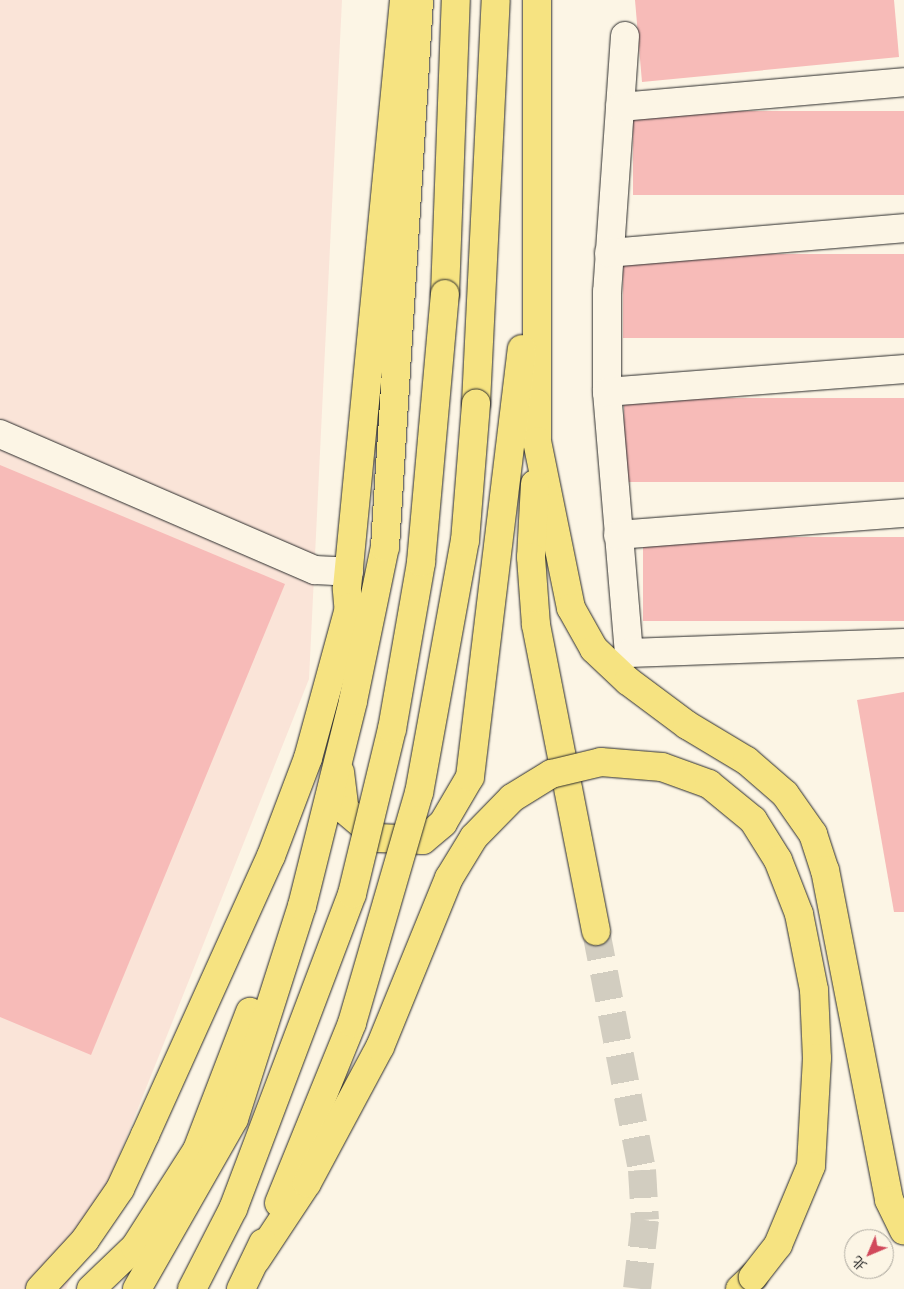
<!DOCTYPE html>
<html>
<head>
<meta charset="utf-8">
<style>
	body { margin:0 }
	#map { position:relative; width:904px; height:1289px; overflow:hidden; background:#fcf5e5; font-family:Mali,"LXGW WenKai TC",sans-serif }
	div>[style] { position:absolute }
	.built>* { inset:0; background:#fae4d8 }
	.building>* { inset:0; background:#f7bbb8; transform-origin:0 0 }
	.highway-tunnel>* { height:28px; margin-top:-14px; transform-origin:0; background:repeating-linear-gradient(90deg,#d2cdc0 0 28px,transparent 0 42px) }
	.roads { filter:drop-shadow(0 0 1px #2b2b2b) drop-shadow(0 0 1px #2b2b2b) }
	.minor>* { height:28px; margin:-14px; padding:0 14px; transform-origin:14px; border-radius:14px; background:#fcf5e5 }
	.highway>* { height:28px; margin:-14px; padding:0 14px; transform-origin:14px; border-radius:14px; background:#f6e381 }
	.bridges { filter:drop-shadow(0 0 1px #2b2b2b) drop-shadow(0 0 1px #2b2b2b) }
	.highway-bridge>* { height:28px; margin:-14px; padding:0 14px; transform-origin:14px; border-radius:14px; background:#f6e381 }
	span { translate:-50% -50%; white-space:nowrap; text-align:center; line-height:1.15; -webkit-text-stroke:4px #fcf5e5; paint-order:stroke }
	.north { position:absolute; left:844px; top:1229px; width:50px; height:50px; box-sizing:border-box; background:#fcf5e5; border:1px solid #a8a49b; border-radius:50%; rotate:225deg; font-size:14px; font-weight:700; line-height:20px; text-align:center; color:#2b2b2b }
	.north::after { content:''; display:block; margin:auto; width:18px; height:22px; background:#d1495b; clip-path:polygon(50% 0,100% 100%,50% 72%,0 100%) }
</style>
</head>
<body>
<div id="map">
	<div class="built">
		<i style="clip-path:polygon(0 0,342px 0,309px 679px,66px 1289px,0 1289px)"></i>
	</div>
	<div class="building">
		<i style="clip-path:polygon(635px 0,894px 0,899px 57px,642px 82px)"></i>
		<i style="left:904px;top:111px;width:84px;height:271px;rotate:90deg"></i>
		<i style="left:904px;top:254px;width:84px;height:281px;rotate:90deg"></i>
		<i style="left:904px;top:398px;width:84px;height:280px;rotate:90deg"></i>
		<i style="clip-path:polygon(0 465px,285px 584px,91px 1055px,0 1017px)"></i>
		<i style="left:904px;top:537px;width:84px;height:261px;rotate:90deg"></i>
		<i style="clip-path:polygon(904px 692px,904px 912px,894px 912px,857px 700px)"></i>
	</div>
	<div class="highway-tunnel">
		<i style="left:596px;top:931px;width:243px;rotate:79.1deg"></i>
		<i style="left:642px;top:1170px;width:50px;rotate:86.6deg"></i>
		<i style="left:645px;top:1220px;width:69px;rotate:96.6deg"></i>
	</div>
	<div class="roads">
		<div class="minor">
			<i style="left:625px;top:36px;width:257px;rotate:94deg"></i>
			<i style="left:607px;top:292px;width:100px;rotate:90deg"></i>
			<i style="left:607px;top:392px;width:262px;rotate:85.2deg"></i>
			<i style="left:629px;top:653px;width:275px;rotate:-2.1deg"></i>
			<i style="left:620px;top:107px;width:285px;rotate:-5deg"></i>
			<i style="left:609px;top:253px;width:296px;rotate:-4.8deg"></i>
			<i style="left:607px;top:392px;width:298px;rotate:-4.4deg"></i>
			<i style="left:0;top:434px;width:343px;rotate:23.4deg"></i>
			<i style="left:315px;top:570px;width:34px;rotate:3deg"></i>
			<i style="left:618px;top:535px;width:287px;rotate:-4.4deg"></i>
		</div>
		<div class="highway">
			<i style="left:537px;top:0;width:441px;rotate:90deg"></i>
			<i style="left:537px;top:441px;width:170px;rotate:78.5deg"></i>
			<i style="left:571px;top:608px;width:47px;rotate:60.7deg"></i>
			<i style="left:594px;top:649px;width:47px;rotate:43.3deg"></i>
			<i style="left:628px;top:681px;width:74px;rotate:36.7deg"></i>
			<i style="left:687px;top:725px;width:70px;rotate:31deg"></i>
			<i style="left:747px;top:761px;width:50px;rotate:41deg"></i>
			<i style="left:785px;top:794px;width:49px;rotate:55deg"></i>
			<i style="left:813px;top:834px;width:38px;rotate:72deg"></i>
			<i style="left:825px;top:870px;width:336px;rotate:79deg"></i>
			<i style="left:889px;top:1200px;width:34px;rotate:64deg"></i>
			<i style="left:445px;top:294px;width:294px;rotate:-87.9deg"></i>
			<i style="left:476px;top:403px;width:403px;rotate:-87.2deg"></i>
			<i style="left:535px;top:484px;width:73px;rotate:93.1deg"></i>
			<i style="left:531px;top:557px;width:68px;rotate:85.8deg"></i>
			<i style="left:536px;top:625px;width:312px;rotate:78.9deg"></i>
			<i style="left:350px;top:626px;width:38px;rotate:-95deg"></i>
			<i style="left:347px;top:588px;width:591px;rotate:-84.46deg"></i>
			<i style="left:340px;top:772px;width:38px;rotate:83deg"></i>
			<i style="left:345px;top:810px;width:43px;rotate:40.3deg"></i>
			<i style="left:378px;top:838px;width:45px;rotate:2.5deg"></i>
			<i style="left:423px;top:840px;width:26px;rotate:-40deg"></i>
			<i style="left:443px;top:823px;width:53px;rotate:-59.6deg"></i>
			<i style="left:470px;top:777px;width:431px;rotate:-83.1deg"></i>
			<i style="left:40px;top:1289px;width:67px;rotate:-47.4deg"></i>
			<i style="left:85px;top:1240px;width:62px;rotate:-55.5deg"></i>
			<i style="left:120px;top:1189px;width:60px;rotate:-65.2deg"></i>
			<i style="left:145px;top:1135px;width:306px;rotate:-65.7deg"></i>
			<i style="left:271px;top:856px;width:105px;rotate:-69.3deg"></i>
			<i style="left:308px;top:758px;width:156px;rotate:-74.7deg"></i>
			<i style="left:91px;top:1289px;width:61px;rotate:-43.7deg"></i>
			<i style="left:135px;top:1247px;width:115px;rotate:-57.4deg"></i>
			<i style="left:197px;top:1150px;width:148px;rotate:-69deg"></i>
			<i style="left:137px;top:1289px;width:196px;rotate:-60.3deg"></i>
			<i style="left:234px;top:1119px;width:224px;rotate:-72.3deg"></i>
			<i style="left:302px;top:906px;width:211px;rotate:-76deg"></i>
			<i style="left:353px;top:701px;width:157px;rotate:-78.3deg"></i>
			<i style="left:385px;top:547px;width:548px;rotate:-86.44deg"></i>
			<i style="left:740px;top:1289px;width:18px;rotate:-43deg"></i>
		</div>
	</div>
	<div class="bridges">
		<div class="highway-bridge">
			<i style="left:279px;top:1203px;width:194px;rotate:-67.9deg"></i>
			<i style="left:352px;top:1023px;width:240px;rotate:-73.8deg"></i>
			<i style="left:419px;top:793px;width:256px;rotate:-79.7deg"></i>
			<i style="left:465px;top:541px;width:138px;rotate:-85.4deg"></i>
			<i style="left:256px;top:1260px;width:92px;rotate:-56.5deg"></i>
			<i style="left:307px;top:1183px;width:154px;rotate:-61.8deg"></i>
			<i style="left:380px;top:1047px;width:183px;rotate:-67.8deg"></i>
			<i style="left:449px;top:878px;width:48px;rotate:-58.6deg"></i>
			<i style="left:474px;top:837px;width:54px;rotate:-45.7deg"></i>
			<i style="left:512px;top:798px;width:46px;rotate:-31.6deg"></i>
			<i style="left:551px;top:774px;width:51px;rotate:-13.5deg"></i>
			<i style="left:601px;top:762px;width:61px;rotate:4.7deg"></i>
			<i style="left:662px;top:767px;width:50px;rotate:19.9deg"></i>
			<i style="left:709px;top:784px;width:57px;rotate:39.3deg"></i>
			<i style="left:753px;top:820px;width:47px;rotate:58deg"></i>
			<i style="left:778px;top:860px;width:58px;rotate:68.7deg"></i>
			<i style="left:799px;top:914px;width:77px;rotate:78.8deg"></i>
			<i style="left:814px;top:990px;width:68px;rotate:87.5deg"></i>
			<i style="left:817px;top:1058px;width:108px;rotate:93.2deg"></i>
			<i style="left:811px;top:1166px;width:86px;rotate:112.7deg"></i>
			<i style="left:778px;top:1245px;width:41px;rotate:128deg"></i>
			<i style="left:192px;top:1289px;width:90px;rotate:-62.9deg"></i>
			<i style="left:233px;top:1209px;width:337px;rotate:-69.3deg"></i>
			<i style="left:352px;top:894px;width:170px;rotate:-76.4deg"></i>
			<i style="left:392px;top:729px;width:169px;rotate:-80.1deg"></i>
			<i style="left:421px;top:562px;width:269px;rotate:-84.9deg"></i>
			<i style="left:241px;top:1289px;width:51px;rotate:-64.4deg"></i>
		</div>
	</div>
	<div class="north">北</div>
</div>
</body>
</html>
